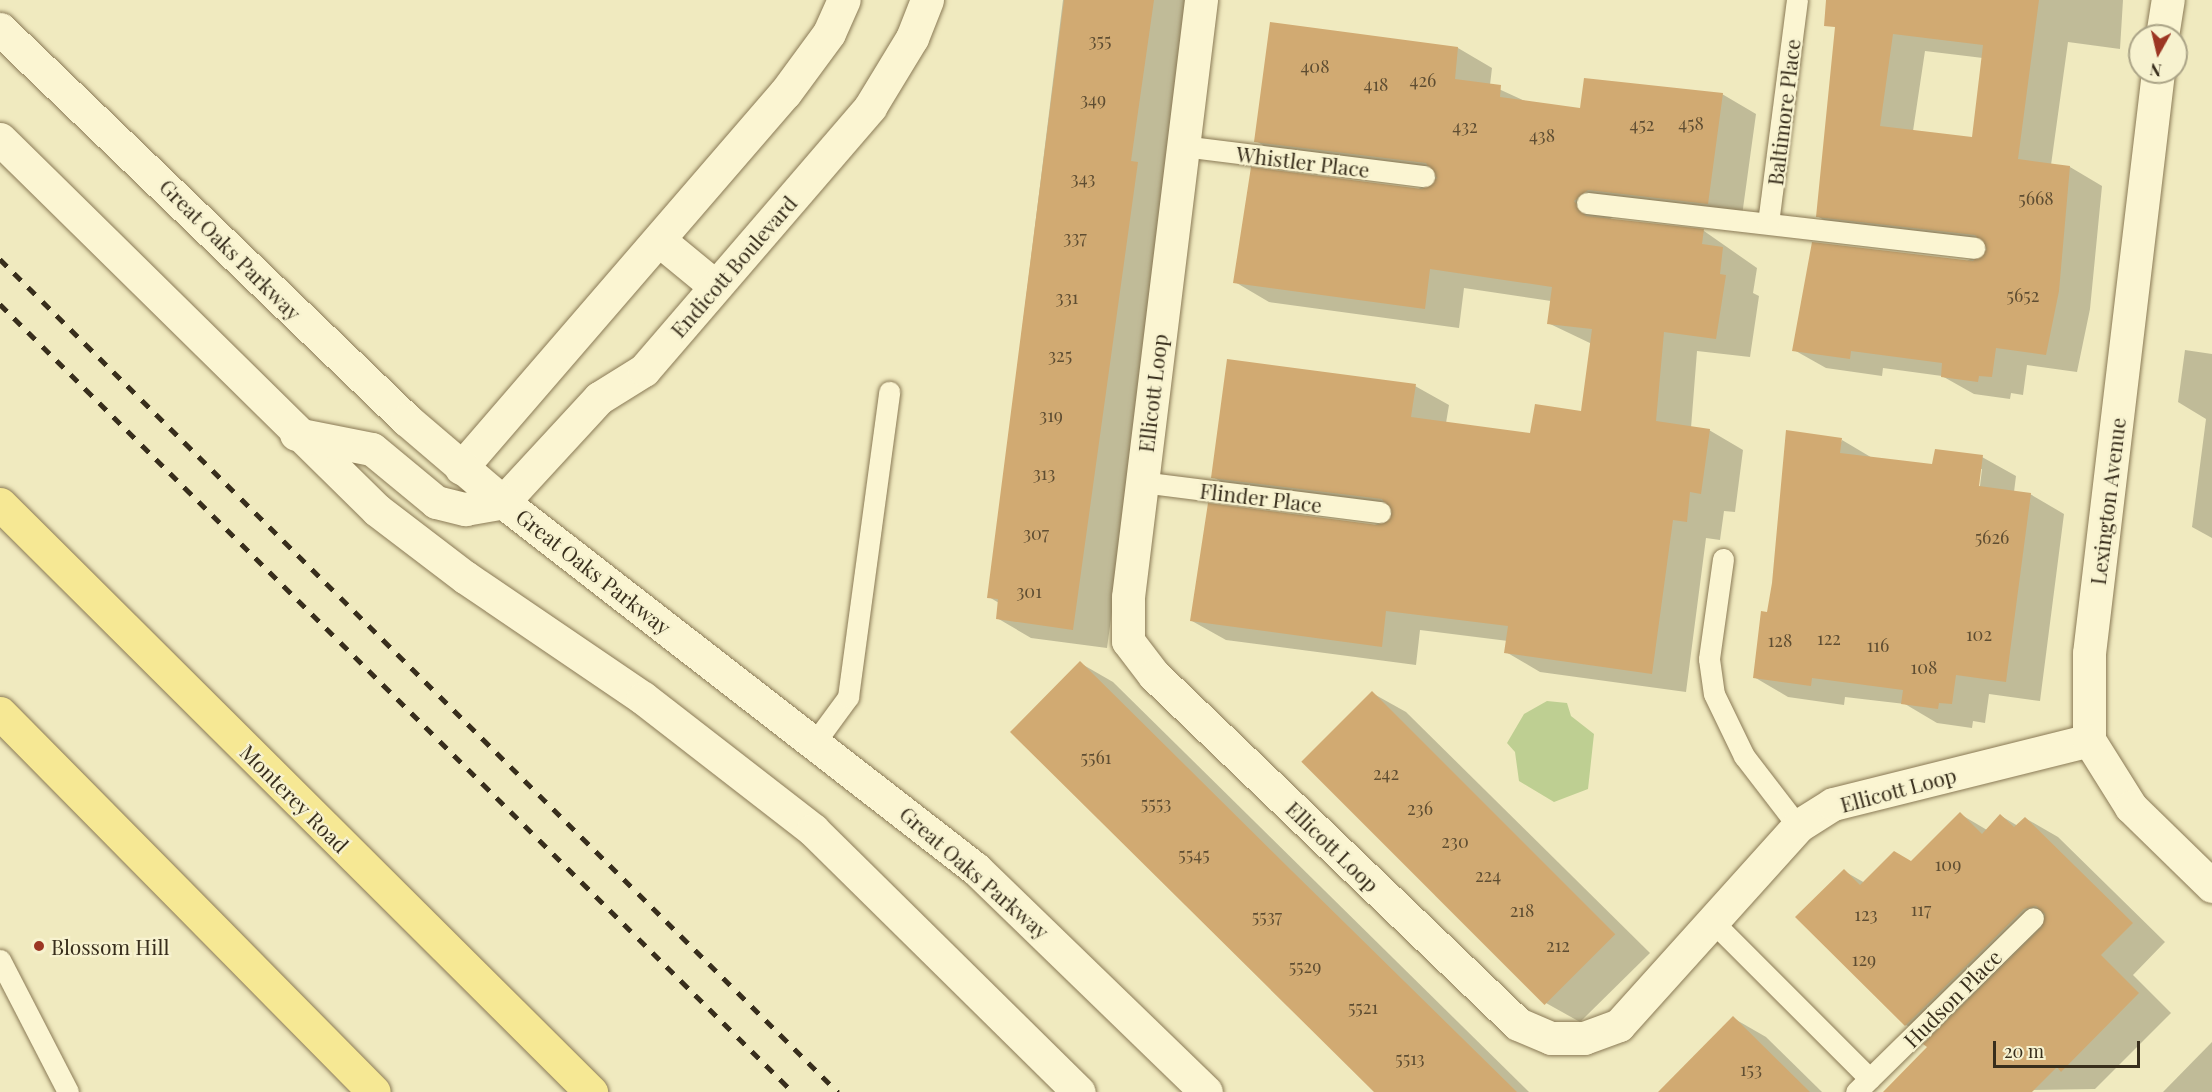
<!DOCTYPE html>
<html>
<head>
<meta charset="utf-8">
<style>
	body { margin:0 }
	#map { position:relative; width:2212px; height:1092px; overflow:hidden; background:#f0eabf; font-family:"Playfair Display",serif }
	div>[style] { position:absolute }
	.green>* { inset:0; background:#becf92 }
	.shadow>* { inset:0; background:#0003 }
	.building>* { inset:0; background:#d1aa72; transform-origin:0 0 }
	.roads { filter:drop-shadow(0 0 2px #8a7a56) drop-shadow(0 0 2px #8a7a56) }
	.service>* { height:21px; margin:-10.5px; padding:0 10.5px; transform-origin:10.5px; border-radius:10.5px; background:#fbf5d2 }
	.minor>* { height:33px; margin:-16.5px; padding:0 16.5px; transform-origin:16.5px; border-radius:16.5px; background:#fbf5d2 }
	.tertiary>* { height:33px; margin:-16.5px; padding:0 16.5px; transform-origin:16.5px; border-radius:16.5px; background:#fbf5d2 }
	.secondary>* { height:33px; margin:-16.5px; padding:0 16.5px; transform-origin:16.5px; border-radius:16.5px; background:#fbf5d2 }
	.primary>* { height:33px; margin:-16.5px; padding:0 16.5px; transform-origin:16.5px; border-radius:16.5px; background:#f6e894 }
	.rail>* { height:4.5px; margin-top:-2.25px; transform-origin:0; background:repeating-linear-gradient(90deg,#382e1c 0 10px,transparent 0 20px) }
	.dots>* { width:16px; height:16px; translate:-50% -50%; box-sizing:border-box; border:3px solid #f7f2cf; border-radius:50% }
	span { translate:-50% -50%; white-space:nowrap; text-align:center; line-height:1.15; -webkit-text-stroke:4.5px #f7f2cf; paint-order:stroke }
	.number-label { font-size:18px; color:#5e4d32 }
	.number-label span { -webkit-text-stroke-width:0 }
	.street-label { font-size:21px; color:#382e1c }
	.poi-label { font-size:21px; color:#382e1c }
	.left { translate:0 -50%; text-align:left }
	.north { position:absolute; left:2128px; top:24px; width:60px; height:60px; box-sizing:border-box; background:#f7f2cf; border:2px solid #aba487; border-radius:50%; rotate:188deg; font-size:16px; font-weight:700; line-height:24px; text-align:center; color:#382e1c }
	.north::after { content:''; display:block; margin:auto; width:21px; height:27px; background:#9c3623; clip-path:polygon(50% 0,100% 100%,50% 72%,0 100%) }
	.scale { position:absolute; left:1993px; top:1041px; width:147px; height:27px; box-sizing:border-box; border:3px solid #382e1c; border-top:0; padding-left:8px; font-size:18px; line-height:21px; white-space:nowrap; color:#382e1c; -webkit-text-stroke:4px #f7f2cf; paint-order:stroke }
</style>
</head>
<body>
<div id="map">
	<div class="green">
		<i style="clip-path:polygon(1547px 701px,1567px 703px,1571px 716px,1594px 734px,1588px 789px,1554px 802px,1519px 781px,1515px 752px,1507px 743px,1524px 714px)"></i>
	</div>
	<div class="shadow">
		<i style="clip-path:polygon(1063px 0,1190px 0,1171px 183px,1107px 648px,1031px 638px,997px 618px,999px 603px,989px 597px)"></i>
		<i style="clip-path:polygon(evenodd,1839px 0,2123px 0,2120px 49px,2068px 42px,2051px 165px,2070px 167px,2102px 186px,2090px 309px,2077px 372px,2027px 365px,2023px 395px,2011px 393px,2010px 399px,1974px 394px,1942px 376px,1883px 368px,1882px 376px,1826px 368px,1794px 350px,1988px 250px,1849px 234px,1817px 216px,1839px 0,1925px 51px,1983px 58px,1973px 139px,1913px 131px,1925px 51px)"></i>
		<i style="clip-path:polygon(1271px 23px,1458px 48px,1492px 68px,1490px 85px,1529px 103px,1581px 110px,1722px 94px,1756px 114px,1741px 223px,1623px 209px,1609px 220px,1704px 231px,1757px 268px,1753px 293px,1759px 296px,1750px 357px,1697px 351px,1691px 428px,1709px 430px,1743px 450px,1735px 512px,1724px 511px,1720px 540px,1706px 538px,1686px 692px,1540px 672px,1506px 652px,1508px 641px,1420px 630px,1416px 665px,1226px 640px,1192px 621px,1394px 515px,1247px 497px,1213px 477px,1415px 386px,1449px 405px,1446px 423px,1532px 435px,1582px 412px,1592px 344px,1548px 323px,1551px 301px,1464px 288px,1459px 328px,1269px 302px,1235px 282px,1438px 179px,1289px 161px,1256px 141px)"></i>
		<i style="clip-path:polygon(2185px 350px,2212px 354px,2212px 538px,2192px 527px,2206px 419px,2178px 402px)"></i>
		<i style="clip-path:polygon(evenodd,1842px 440px,1874px 459px,1934px 466px,1982px 457px,2016px 476px,2014px 492px,2030px 494px,2064px 514px,2040px 701px,1989px 694px,1985px 723px,1973px 721px,1972px 728px,1937px 723px,1905px 704px,1845px 697px,1844px 705px,1788px 697px,1754px 677px,1769px 614px,1842px 440px,1979px 469px,1982px 469px,1979px 494px,1977px 494px,1979px 469px)"></i>
		<i style="clip-path:polygon(1080px 663px,1113px 682px,1529px 1092px,1376px 1092px)"></i>
		<i style="clip-path:polygon(1372px 693px,1406px 712px,1650px 953px,1580px 1022px,1546px 1003px)"></i>
		<i style="clip-path:polygon(1960px 814px,1987px 830px,2001px 816px,2018px 826px,2025px 818px,2058px 837px,2165px 942px,2133px 975px,2171px 1013px,2095px 1089px,1885px 1092px,1929px 1047px,1930px 1039px,1906px 1025px,1844px 871px,1865px 883px,1911px 863px)"></i>
		<i style="clip-path:polygon(1733px 1018px,1766px 1037px,1822px 1092px,1660px 1092px)"></i>
		<i style="clip-path:polygon(2212px 1042px,2212px 1092px,2163px 1092px)"></i>
	</div>
	<div class="building">
		<i style="clip-path:polygon(1064px 0,1154px 0,1131px 161px,1138px 162px,1073px 630px,996px 619px,998px 599px,987px 598px)"></i>
		<i style="clip-path:polygon(evenodd,1826px 0,2039px 0,2018px 159px,2070px 166px,2059px 291px,2046px 355px,1996px 348px,1992px 377px,1979px 376px,1978px 382px,1941px 377px,1942px 363px,1851px 351px,1850px 359px,1792px 351px,1812px 242px,1973px 261px,1987px 249px,1975px 235px,1816px 217px,1835px 27px,1824px 26px,1826px 0,1893px 34px,1983px 45px,1972px 137px,1880px 126px,1893px 34px)"></i>
		<i style="clip-path:polygon(1270px 22px,1458px 47px,1455px 79px,1501px 85px,1500px 97px,1580px 108px,1584px 78px,1723px 93px,1708px 204px,1588px 190px,1574px 201px,1586px 216px,1704px 229px,1702px 244px,1723px 247px,1720px 274px,1726px 275px,1716px 339px,1664px 332px,1656px 421px,1710px 429px,1701px 494px,1690px 492px,1687px 522px,1673px 520px,1652px 674px,1504px 653px,1508px 626px,1386px 611px,1382px 647px,1190px 621px,1208px 503px,1378px 525px,1392px 514px,1382px 499px,1211px 478px,1227px 359px,1416px 384px,1411px 417px,1530px 433px,1535px 404px,1581px 411px,1592px 329px,1547px 324px,1552px 287px,1430px 269px,1425px 309px,1233px 283px,1251px 167px,1422px 189px,1437px 178px,1426px 163px,1254px 142px)"></i>
		<i style="clip-path:polygon(1786px 430px,1842px 438px,1840px 453px,1932px 464px,1935px 449px,1983px 455px,1979px 486px,2031px 493px,2006px 682px,1956px 675px,1952px 704px,1939px 703px,1938px 709px,1901px 704px,1903px 690px,1812px 678px,1811px 686px,1753px 678px,1761px 611px,1767px 612px,1772px 583px)"></i>
		<i style="clip-path:polygon(1080px 661px,1292px 871px,1517px 1092px,1374px 1092px,1010px 732px)"></i>
		<i style="left:1372px;top:691px;width:344px;height:100px;rotate:45deg"></i>
		<i style="clip-path:polygon(1960px 812px,1982px 834px,2000px 814px,2014px 827px,2025px 817px,2133px 923px,2101px 955px,2139px 993px,2061px 1072px,2057px 1067px,2032px 1092px,1883px 1092px,1927px 1047px,1923px 1044px,2042px 927px,2045px 914px,2036px 906px,2024px 909px,1905px 1026px,1795px 917px,1844px 869px,1860px 885px,1894px 851px,1911px 861px)"></i>
		<i style="clip-path:polygon(1733px 1016px,1810px 1092px,1658px 1092px)"></i>
	</div>
	<div class="roads">
		<div class="service">
			<i style="left:1182px;top:146px;width:244px;rotate:7.1deg"></i>
			<i style="left:1587px;top:203px;width:390px;rotate:6.6deg"></i>
			<i style="left:1768px;top:223px;width:225px;rotate:-82.6deg"></i>
			<i style="left:1141px;top:482px;width:241px;rotate:7.2deg"></i>
			<i style="left:1723px;top:559px;width:101px;rotate:98deg"></i>
			<i style="left:1709px;top:659px;width:35px;rotate:82deg"></i>
			<i style="left:1714px;top:694px;width:69px;rotate:64.2deg"></i>
			<i style="left:1744px;top:756px;width:88px;rotate:52.4deg"></i>
			<i style="left:815px;top:742px;width:56px;rotate:-53.7deg"></i>
			<i style="left:848px;top:697px;width:308px;rotate:-82.3deg"></i>
			<i style="left:1712px;top:921px;width:223px;rotate:45deg"></i>
			<i style="left:0;top:960px;width:148px;rotate:62.7deg"></i>
			<i style="left:1856px;top:1092px;width:248px;rotate:-44.5deg"></i>
		</div>
		<div class="minor">
			<i style="left:1201px;top:0;width:601px;rotate:96.97deg"></i>
			<i style="left:1128px;top:597px;width:44px;rotate:90deg"></i>
			<i style="left:1128px;top:641px;width:43px;rotate:52.6deg"></i>
			<i style="left:1154px;top:675px;width:504px;rotate:43.79deg"></i>
			<i style="left:1518px;top:1024px;width:36px;rotate:23deg"></i>
			<i style="left:1551px;top:1038px;width:33px"></i>
			<i style="left:1584px;top:1038px;width:37px;rotate:-20deg"></i>
			<i style="left:1619px;top:1025px;width:268px;rotate:-48deg"></i>
			<i style="left:1798px;top:826px;width:41px;rotate:-32.2deg"></i>
			<i style="left:1833px;top:804px;width:264px;rotate:-14deg"></i>
			<i style="left:2162px;top:36px;width:36px;rotate:-81deg"></i>
			<i style="left:2158px;top:72px;width:585px;rotate:96.77deg"></i>
			<i style="left:2089px;top:653px;width:87px;rotate:90deg"></i>
			<i style="left:2089px;top:740px;width:79px;rotate:57.9deg"></i>
			<i style="left:2131px;top:807px;width:113px;rotate:44.3deg"></i>
		</div>
		<div class="tertiary">
			<i style="left:659px;top:240px;width:72px;rotate:39.4deg"></i>
			<i style="left:461px;top:468px;width:496px;rotate:-49.2deg"></i>
			<i style="left:785px;top:93px;width:74px;rotate:-53.7deg"></i>
			<i style="left:829px;top:33px;width:36px;rotate:-66deg"></i>
			<i style="left:503px;top:502px;width:142px;rotate:-47.3deg"></i>
			<i style="left:599px;top:398px;width:53px;rotate:-31.9deg"></i>
			<i style="left:644px;top:370px;width:347px;rotate:-49.3deg"></i>
			<i style="left:870px;top:107px;width:81px;rotate:-58.7deg"></i>
			<i style="left:912px;top:38px;width:41px;rotate:-68.5deg"></i>
		</div>
		<div class="secondary">
			<i style="left:0;top:29px;width:564px;rotate:43.85deg"></i>
			<i style="left:407px;top:420px;width:126px;rotate:40.5deg"></i>
			<i style="left:503px;top:502px;width:599px;rotate:37.81deg"></i>
			<i style="left:976px;top:869px;width:320px;rotate:44.1deg"></i>
			<i style="left:0;top:139px;width:529px;rotate:44.54deg"></i>
			<i style="left:377px;top:510px;width:111px;rotate:37.3deg"></i>
			<i style="left:465px;top:577px;width:215px;rotate:34.2deg"></i>
			<i style="left:643px;top:698px;width:215px;rotate:37.8deg"></i>
			<i style="left:813px;top:830px;width:373px;rotate:44.6deg"></i>
			<i style="left:296px;top:434px;width:77px;rotate:11.2deg"></i>
			<i style="left:372px;top:449px;width:83px;rotate:39.6deg"></i>
			<i style="left:436px;top:502px;width:30px;rotate:14deg"></i>
			<i style="left:465px;top:509px;width:39px;rotate:-10deg"></i>
		</div>
		<div class="primary">
			<i style="left:0;top:504px;width:834px;rotate:44.85deg"></i>
			<i style="left:0;top:713px;width:532px;rotate:45.38deg"></i>
		</div>
	</div>
	<div class="rail">
		<i style="left:0;top:259px;width:1182px;rotate:44.83deg"></i>
		<i style="left:0;top:304px;width:1118px;rotate:44.82deg"></i>
	</div>
	<div class="dots">
		<i style="left:39px;top:946px;background:#9c3623"></i>
	</div>
	<div class="number-label">
		<span style="left:1100px;top:40px">355</span>
		<span style="left:1315px;top:66px">408</span>
		<span style="left:1423px;top:80px">426</span>
		<span style="left:1376px;top:84px">418</span>
		<span style="left:1093px;top:99px">349</span>
		<span style="left:1691px;top:123px">458</span>
		<span style="left:1642px;top:124px">452</span>
		<span style="left:1465px;top:126px">432</span>
		<span style="left:1542px;top:135px">438</span>
		<span style="left:1083px;top:178px">343</span>
		<span style="left:2036px;top:198px">5668</span>
		<span style="left:1075px;top:237px">337</span>
		<span style="left:2023px;top:295px">5652</span>
		<span style="left:1067px;top:297px">331</span>
		<span style="left:1060px;top:355px">325</span>
		<span style="left:1051px;top:415px">319</span>
		<span style="left:1044px;top:473px">313</span>
		<span style="left:1036px;top:533px">307</span>
		<span style="left:1992px;top:537px">5626</span>
		<span style="left:1029px;top:591px">301</span>
		<span style="left:1979px;top:634px">102</span>
		<span style="left:1829px;top:638px">122</span>
		<span style="left:1780px;top:640px">128</span>
		<span style="left:1878px;top:645px">116</span>
		<span style="left:1924px;top:667px">108</span>
		<span style="left:1096px;top:757px">5561</span>
		<span style="left:1386px;top:773px">242</span>
		<span style="left:1156px;top:803px">5553</span>
		<span style="left:1420px;top:808px">236</span>
		<span style="left:1455px;top:841px">230</span>
		<span style="left:1194px;top:854px">5545</span>
		<span style="left:1948px;top:864px">109</span>
		<span style="left:1488px;top:875px">224</span>
		<span style="left:1921px;top:909px">117</span>
		<span style="left:1522px;top:910px">218</span>
		<span style="left:1866px;top:914px">123</span>
		<span style="left:1267px;top:916px">5537</span>
		<span style="left:1558px;top:945px">212</span>
		<span style="left:1864px;top:959px">129</span>
		<span style="left:1305px;top:966px">5529</span>
		<span style="left:1363px;top:1007px">5521</span>
		<span style="left:1410px;top:1058px">5513</span>
		<span style="left:1751px;top:1069px">153</span>
	</div>
	<div class="street-label">
		<span style="left:1783px;top:112px;rotate:-83deg">Baltimore Place</span>
		<span style="left:1303px;top:161px;rotate:7deg">Whistler Place</span>
		<span style="left:231px;top:249px;rotate:45deg">Great Oaks Parkway</span>
		<span style="left:733px;top:266px;rotate:-49deg">Endicott Boulevard</span>
		<span style="left:1152px;top:393px;rotate:-83deg">Ellicott Loop</span>
		<span style="left:1261px;top:497px;rotate:7deg">Flinder Place</span>
		<span style="left:2107px;top:501px;rotate:-83deg">Lexington Avenue</span>
		<span style="left:594px;top:571px;rotate:38deg">Great Oaks Parkway</span>
		<span style="left:1898px;top:789px;rotate:-15deg">Ellicott Loop</span>
		<span style="left:295px;top:798px;rotate:45deg">Monterey Road</span>
		<span style="left:1333px;top:846px;rotate:44deg">Ellicott Loop</span>
		<span style="left:975px;top:872px;rotate:41deg">Great Oaks Parkway</span>
		<span style="left:1952px;top:998px;rotate:-45deg">Hudson Place</span>
	</div>
	<div class="poi-label">
		<span class="left" style="left:51px;top:946px">Blossom Hill</span>
	</div>
	<div class="north">N</div>
	<div class="scale">20 m</div>
</div>
</body>
</html>
